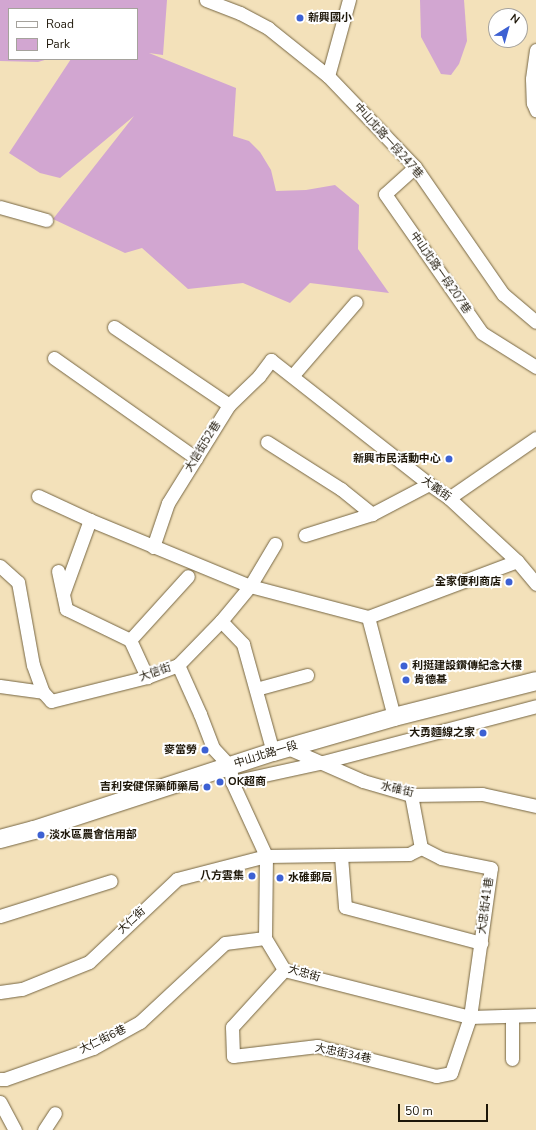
<!DOCTYPE html>
<html>
<head>
<meta charset="utf-8">
<style>
	body { margin:0 }
	#map { position:relative; width:536px; height:1130px; overflow:hidden; background:#f3e1ba; font-family:"Nunito Sans","Noto Sans TC",sans-serif }
	div>[style] { position:absolute }
	.green>* { inset:0; background:#d2a6d1 }
	.roads { filter:drop-shadow(0 0 1px #766643) drop-shadow(0 0 1px #766643) }
	.street>* { height:13px; margin:-6.5px; padding:0 6.5px; transform-origin:6.5px; border-radius:6.5px; background:#fff }
	.secondary>* { height:18px; margin:-9px; padding:0 9px; transform-origin:9px; border-radius:9px; background:#fff }
	.dots>* { width:11px; height:11px; translate:-50% -50%; box-sizing:border-box; border:2px solid #fff; border-radius:50% }
	span { translate:-50% -50%; white-space:nowrap; text-align:center; line-height:1.15; -webkit-text-stroke:4px #fff; paint-order:stroke }
	.poi-label { font-size:11px; color:#1d1608; font-weight:700 }
	.left { translate:0 -50%; text-align:left }
	.right { translate:-100% -50%; text-align:right }
	.street-label { font-size:11px; color:#1d1608 }
	.legend { position:absolute; left:8px; top:8px; width:130px; height:52px; box-sizing:border-box; background:#fff; border:1px solid #a5a29c; margin:0; padding:5px 7px; list-style:none; font-size:12px; color:#1d1608 }
	.legend li { display:flex; align-items:center; gap:8px; height:20px }
	.legend b { width:20px; border:1px solid #a5a29c }
	.north { position:absolute; left:488px; top:8px; width:40px; height:40px; box-sizing:border-box; background:#fff; border:1px solid #a5a29c; border-radius:50%; rotate:37deg; font-size:11px; font-weight:700; line-height:16px; text-align:center; color:#1d1608 }
	.north::after { content:''; display:block; margin:auto; width:14px; height:18px; background:#3d61d3; clip-path:polygon(50% 0,100% 100%,50% 72%,0 100%) }
	.scale { position:absolute; left:398px; top:1104px; width:90px; height:18px; box-sizing:border-box; border:2px solid #1d1608; border-top:0; padding-left:5px; font-size:12px; line-height:14px; white-space:nowrap; color:#1d1608; -webkit-text-stroke:3px #fff; paint-order:stroke }
</style>
</head>
<body>
<div id="map">
	<div class="green">
		<i style="clip-path:polygon(0 0,167px 0,163px 55px,149px 53px,236px 88px,233px 136px,249px 141px,260px 152px,271px 170px,276px 191px,306px 190px,335px 185px,359px 205px,358px 249px,389px 293px,310px 283px,290px 303px,243px 283px,188px 289px,142px 248px,125px 253px,53px 219px,134px 116px,60px 178px,40px 173px,9px 153px,71px 59px,137px 59px,137px 9px,9px 9px,9px 59px,48px 59px,38px 62px,0 61px)"></i>
		<i style="clip-path:polygon(420px 0,464px 0,467px 41px,459px 64px,451px 75px,441px 74px,421px 37px)"></i>
	</div>
	<div class="roads">
		<div class="street">
			<i style="left:206px;top:0;width:36px;rotate:21deg"></i>
			<i style="left:240px;top:13px;width:32px;rotate:28deg"></i>
			<i style="left:268px;top:28px;width:77px;rotate:38.7deg"></i>
			<i style="left:328px;top:76px;width:126px;rotate:46.3deg"></i>
			<i style="left:415px;top:167px;width:155px;rotate:55.3deg"></i>
			<i style="left:503px;top:294px;width:43px;rotate:40.3deg"></i>
			<i style="left:536px;top:50px;width:29px;rotate:98deg"></i>
			<i style="left:532px;top:79px;width:24px;rotate:88deg"></i>
			<i style="left:533px;top:103px;width:8px;rotate:67deg"></i>
			<i style="left:328px;top:76px;width:79px;rotate:-74.6deg"></i>
			<i style="left:415px;top:167px;width:40px;rotate:138deg"></i>
			<i style="left:385px;top:194px;width:169px;rotate:55.1deg"></i>
			<i style="left:482px;top:333px;width:64px;rotate:32.2deg"></i>
			<i style="left:0;top:207px;width:48px;rotate:15.8deg"></i>
			<i style="left:114px;top:327px;width:139px;rotate:34.1deg"></i>
			<i style="left:54px;top:358px;width:174px;rotate:35.2deg"></i>
			<i style="left:293px;top:375px;width:96px;rotate:-49.2deg"></i>
			<i style="left:267px;top:442px;width:88px;rotate:32.4deg"></i>
			<i style="left:341px;top:489px;width:40px;rotate:39deg"></i>
			<i style="left:372px;top:514px;width:64px;rotate:-27.8deg"></i>
			<i style="left:38px;top:496px;width:57px;rotate:24.8deg"></i>
			<i style="left:90px;top:520px;width:173px;rotate:22.4deg"></i>
			<i style="left:250px;top:586px;width:49px;rotate:-59.2deg"></i>
			<i style="left:449px;top:498px;width:106px;rotate:-34.6deg"></i>
			<i style="left:305px;top:535px;width:70px;rotate:-17.4deg"></i>
			<i style="left:153px;top:547px;width:46px;rotate:-71.2deg"></i>
			<i style="left:168px;top:503px;width:115px;rotate:-58.1deg"></i>
			<i style="left:229px;top:405px;width:42px;rotate:-44deg"></i>
			<i style="left:259px;top:376px;width:20px;rotate:-53deg"></i>
			<i style="left:271px;top:360px;width:201px;rotate:38.1deg"></i>
			<i style="left:429px;top:484px;width:24px;rotate:35deg"></i>
			<i style="left:449px;top:498px;width:93px;rotate:42.8deg"></i>
			<i style="left:517px;top:561px;width:30px;rotate:50deg"></i>
			<i style="left:0;top:566px;width:24px;rotate:42deg"></i>
			<i style="left:18px;top:582px;width:84px;rotate:79.8deg"></i>
			<i style="left:33px;top:665px;width:29px;rotate:70deg"></i>
			<i style="left:58px;top:571px;width:39px;rotate:78deg"></i>
			<i style="left:66px;top:609px;width:71px;rotate:25.8deg"></i>
			<i style="left:130px;top:640px;width:41px;rotate:65.3deg"></i>
			<i style="left:63px;top:594px;width:79px;rotate:-70deg"></i>
			<i style="left:368px;top:617px;width:159px;rotate:-20.6deg"></i>
			<i style="left:221px;top:621px;width:32px;rotate:46deg"></i>
			<i style="left:243px;top:644px;width:112px;rotate:74.5deg"></i>
			<i style="left:130px;top:640px;width:86px;rotate:-47.8deg"></i>
			<i style="left:178px;top:665px;width:54px;rotate:65.8deg"></i>
			<i style="left:200px;top:714px;width:36px;rotate:69deg"></i>
			<i style="left:213px;top:748px;width:25px;rotate:47deg"></i>
			<i style="left:230px;top:766px;width:16px;rotate:83deg"></i>
			<i style="left:232px;top:782px;width:81px;rotate:65.3deg"></i>
			<i style="left:266px;top:856px;width:82px;rotate:90.7deg"></i>
			<i style="left:265px;top:938px;width:37px;rotate:59deg"></i>
			<i style="left:284px;top:970px;width:192px;rotate:14.2deg"></i>
			<i style="left:470px;top:1017px;width:66px;rotate:-1.7deg"></i>
			<i style="left:0;top:686px;width:43px;rotate:7.9deg"></i>
			<i style="left:43px;top:692px;width:12px;rotate:48deg"></i>
			<i style="left:51px;top:701px;width:99px;rotate:-14deg"></i>
			<i style="left:147px;top:677px;width:33px;rotate:-21deg"></i>
			<i style="left:178px;top:665px;width:62px;rotate:-45.7deg"></i>
			<i style="left:221px;top:621px;width:45px;rotate:-50.4deg"></i>
			<i style="left:250px;top:586px;width:122px;rotate:14.7deg"></i>
			<i style="left:368px;top:617px;width:103px;rotate:75.4deg"></i>
			<i style="left:256px;top:689px;width:53px;rotate:-15.4deg"></i>
			<i style="left:288px;top:748px;width:82px;rotate:23.7deg"></i>
			<i style="left:363px;top:781px;width:50px;rotate:16.3deg"></i>
			<i style="left:411px;top:795px;width:71px;rotate:-0.8deg"></i>
			<i style="left:482px;top:794px;width:55px;rotate:12.5deg"></i>
			<i style="left:232px;top:782px;width:93px;rotate:-12.4deg"></i>
			<i style="left:323px;top:762px;width:220px;rotate:-14.7deg"></i>
			<i style="left:411px;top:795px;width:54px;rotate:79.3deg"></i>
			<i style="left:341px;top:856px;width:51px;rotate:85.5deg"></i>
			<i style="left:345px;top:907px;width:141px;rotate:14.8deg"></i>
			<i style="left:0;top:916px;width:116px;rotate:-17.5deg"></i>
			<i style="left:284px;top:970px;width:77px;rotate:132.4deg"></i>
			<i style="left:232px;top:1027px;width:29px;rotate:88deg"></i>
			<i style="left:233px;top:1056px;width:85px;rotate:-6.8deg"></i>
			<i style="left:317px;top:1046px;width:123px;rotate:14.1deg"></i>
			<i style="left:436px;top:1076px;width:15px;rotate:-11deg"></i>
			<i style="left:451px;top:1073px;width:59px;rotate:-71.3deg"></i>
			<i style="left:470px;top:1017px;width:150px;rotate:-82deg"></i>
			<i style="left:491px;top:868px;width:51px;rotate:-168.7deg"></i>
			<i style="left:441px;top:858px;width:22px;rotate:-153deg"></i>
			<i style="left:0;top:992px;width:22px;rotate:-8deg"></i>
			<i style="left:22px;top:989px;width:72px;rotate:-21.9deg"></i>
			<i style="left:89px;top:962px;width:121px;rotate:-43.3deg"></i>
			<i style="left:177px;top:879px;width:92px;rotate:-14.5deg"></i>
			<i style="left:266px;top:856px;width:143px;rotate:-0.8deg"></i>
			<i style="left:409px;top:854px;width:13px;rotate:-27deg"></i>
			<i style="left:512px;top:1059px;width:43px;rotate:-90deg"></i>
			<i style="left:0;top:1079px;width:5px"></i>
			<i style="left:5px;top:1079px;width:93px;rotate:-19.4deg"></i>
			<i style="left:93px;top:1048px;width:54px;rotate:-29deg"></i>
			<i style="left:140px;top:1022px;width:116px;rotate:-42.9deg"></i>
			<i style="left:225px;top:943px;width:40px;rotate:-7.1deg"></i>
			<i style="left:0;top:1102px;width:32px;rotate:62deg"></i>
			<i style="left:44px;top:1130px;width:20px;rotate:-57deg"></i>
		</div>
		<div class="secondary">
			<i style="left:0;top:839px;width:35px;rotate:-15deg"></i>
			<i style="left:34px;top:830px;width:251px;rotate:-18.1deg"></i>
			<i style="left:273px;top:752px;width:126px;rotate:-16.1deg"></i>
			<i style="left:394px;top:717px;width:146px;rotate:-14.2deg"></i>
		</div>
	</div>
	<div class="dots">
		<i style="left:300px;top:18px;background:#3d61d3"></i>
		<i style="left:449px;top:459px;background:#3d61d3"></i>
		<i style="left:509px;top:582px;background:#3d61d3"></i>
		<i style="left:404px;top:666px;background:#3d61d3"></i>
		<i style="left:406px;top:680px;background:#3d61d3"></i>
		<i style="left:483px;top:733px;background:#3d61d3"></i>
		<i style="left:205px;top:750px;background:#3d61d3"></i>
		<i style="left:220px;top:782px;background:#3d61d3"></i>
		<i style="left:207px;top:787px;background:#3d61d3"></i>
		<i style="left:41px;top:835px;background:#3d61d3"></i>
		<i style="left:252px;top:876px;background:#3d61d3"></i>
		<i style="left:280px;top:878px;background:#3d61d3"></i>
	</div>
	<div class="poi-label">
		<span class="left" style="left:308px;top:18px">新興國小</span>
		<span class="right" style="left:441px;top:459px">新興市民活動中心</span>
		<span class="right" style="left:501px;top:582px">全家便利商店</span>
		<span class="left" style="left:412px;top:666px">利挺建設鑽傳紀念大樓</span>
		<span class="left" style="left:414px;top:680px">肯德基</span>
		<span class="right" style="left:475px;top:733px">大勇麵線之家</span>
		<span class="right" style="left:197px;top:750px">麥當勞</span>
		<span class="left" style="left:228px;top:782px">OK超商</span>
		<span class="right" style="left:199px;top:787px">吉利安健保藥師藥局</span>
		<span class="left" style="left:49px;top:835px">淡水區農會信用部</span>
		<span class="right" style="left:244px;top:876px">八方雲集</span>
		<span class="left" style="left:288px;top:878px">水碓郵局</span>
	</div>
	<div class="street-label">
		<span style="left:388px;top:141px;rotate:48deg">中山北路一段247巷</span>
		<span style="left:440px;top:273px;rotate:55deg">中山北路一段207巷</span>
		<span style="left:203px;top:447px;rotate:-58deg">大信街52巷</span>
		<span style="left:436px;top:489px;rotate:36deg">大義街</span>
		<span style="left:155px;top:673px;rotate:-19deg">大信街</span>
		<span style="left:266px;top:755px;rotate:-17deg">中山北路一段</span>
		<span style="left:397px;top:790px;rotate:13deg">水碓街</span>
		<span style="left:486px;top:906px;rotate:-82deg">大忠街41巷</span>
		<span style="left:132px;top:921px;rotate:-43deg">大仁街</span>
		<span style="left:304px;top:974px;rotate:16deg">大忠街</span>
		<span style="left:103px;top:1040px;rotate:-26deg">大仁街6巷</span>
		<span style="left:343px;top:1054px;rotate:12deg">大忠街34巷</span>
	</div>
	<ul class="legend">
	<li><b style="height:5px;background:#fff"></b>Road</li>
	<li><b style="height:11px;background:#d2a6d1"></b>Park</li>
	</ul>
	<div class="north">N</div>
	<div class="scale">50 m</div>
</div>
</body>
</html>
